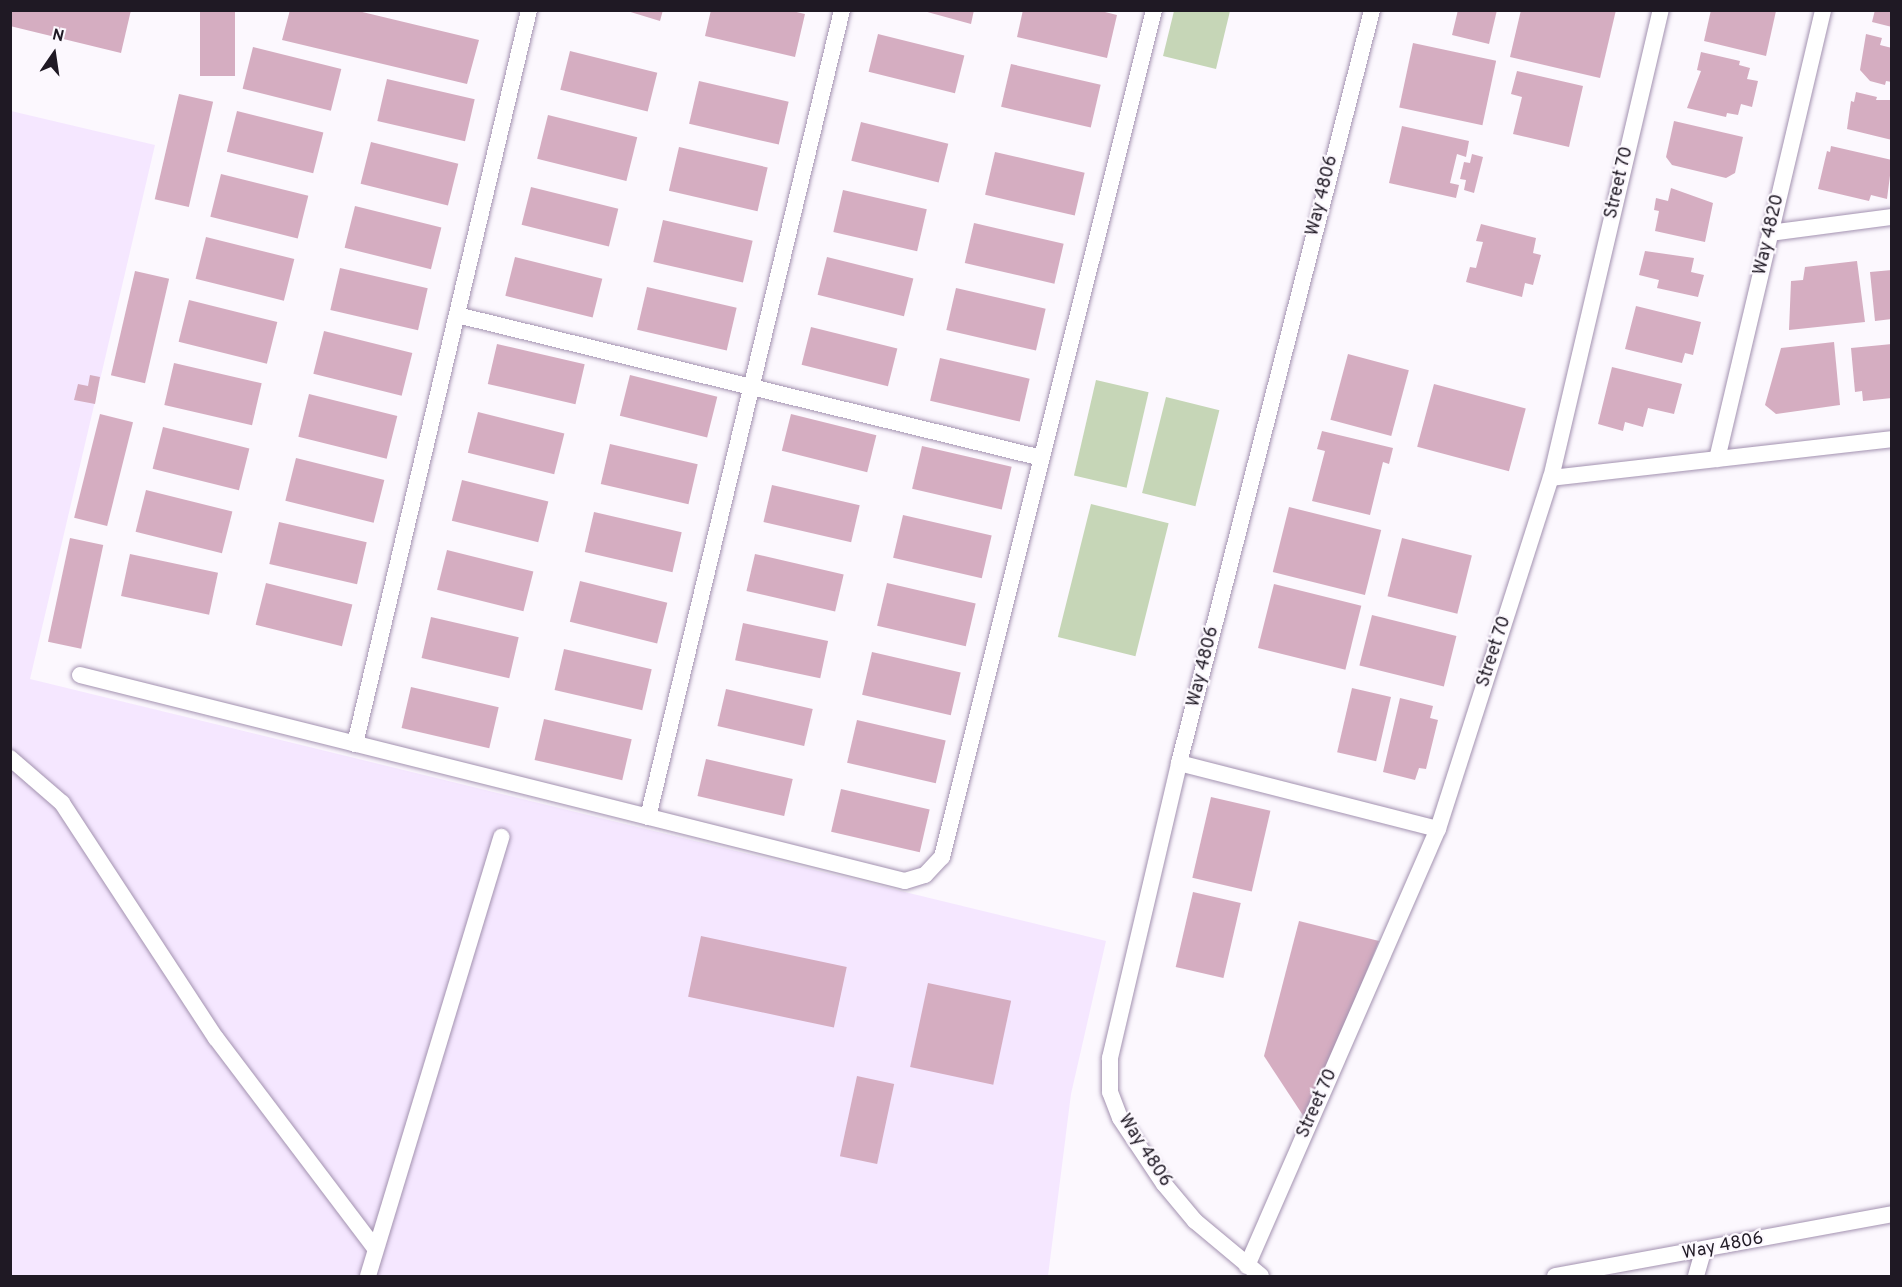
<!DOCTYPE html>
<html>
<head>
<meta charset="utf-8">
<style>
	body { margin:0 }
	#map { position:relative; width:1902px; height:1287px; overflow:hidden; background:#fcf8fe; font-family:Overpass,sans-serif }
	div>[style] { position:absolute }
	.built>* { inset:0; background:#f5e7ff }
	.green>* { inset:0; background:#c6d6b7; transform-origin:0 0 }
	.building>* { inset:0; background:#d5adc1; transform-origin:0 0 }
	.roads { filter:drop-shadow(0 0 2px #a392b0) drop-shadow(0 0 2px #a392b0) }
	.street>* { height:16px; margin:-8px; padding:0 8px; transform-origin:8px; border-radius:8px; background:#fff }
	span { translate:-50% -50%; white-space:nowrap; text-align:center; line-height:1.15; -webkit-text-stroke:4.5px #fcf8fe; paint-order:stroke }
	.street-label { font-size:18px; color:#1f1924 }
	.frame { position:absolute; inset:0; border:12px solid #1f1924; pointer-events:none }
	.north { position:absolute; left:24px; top:24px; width:60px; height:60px; -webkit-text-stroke:4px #fcf8fe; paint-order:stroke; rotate:13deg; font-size:16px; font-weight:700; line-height:24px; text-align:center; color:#1f1924 }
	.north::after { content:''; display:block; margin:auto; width:21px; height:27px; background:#1f1924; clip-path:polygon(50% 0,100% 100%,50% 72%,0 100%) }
</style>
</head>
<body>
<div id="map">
	<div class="built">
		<i style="clip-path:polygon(11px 111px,155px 145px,30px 679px,1106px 941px,1071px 1094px,1048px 1276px,11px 1276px)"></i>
	</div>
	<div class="green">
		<i style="clip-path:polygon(1174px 11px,1230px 11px,1216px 69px,1163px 56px)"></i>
		<i style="left:1096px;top:380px;width:54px;height:98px;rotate:13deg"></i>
		<i style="left:1166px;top:397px;width:55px;height:99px;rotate:14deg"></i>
		<i style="left:1091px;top:504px;width:80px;height:137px;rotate:14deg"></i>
	</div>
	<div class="building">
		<i style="clip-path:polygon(10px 10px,131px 10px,121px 53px,10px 26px)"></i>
		<i style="left:200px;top:10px;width:35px;height:66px"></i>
		<i style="clip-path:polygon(290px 10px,354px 10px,479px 40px,467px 84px,282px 40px)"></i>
		<i style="clip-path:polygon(624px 10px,663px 10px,660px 21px)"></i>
		<i style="clip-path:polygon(711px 10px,788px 10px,805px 14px,795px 57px,705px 36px)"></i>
		<i style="clip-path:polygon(920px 10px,974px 10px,971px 24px)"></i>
		<i style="clip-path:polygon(1023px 10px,1097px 10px,1117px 15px,1107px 58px,1017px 37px)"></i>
		<i style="clip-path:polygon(1458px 10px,1497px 10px,1489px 44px,1452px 35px)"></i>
		<i style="clip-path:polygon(1521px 10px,1616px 10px,1600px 78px,1510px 57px)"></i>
		<i style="clip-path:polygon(1711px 10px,1776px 11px,1766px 56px,1704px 41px)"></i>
		<i style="clip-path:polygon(1875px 10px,1892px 10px,1892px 27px,1872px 22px)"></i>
		<i style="left:878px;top:34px;width:89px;height:39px;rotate:14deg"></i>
		<i style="clip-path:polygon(1866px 34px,1882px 38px,1880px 45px,1892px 48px,1892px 82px,1886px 81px,1885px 85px,1870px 81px,1860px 70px)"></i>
		<i style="left:1413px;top:43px;width:85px;height:66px;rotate:12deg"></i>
		<i style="left:253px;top:47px;width:91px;height:43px;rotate:14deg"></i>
		<i style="left:570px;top:51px;width:90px;height:40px;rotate:14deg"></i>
		<i style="clip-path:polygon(1701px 52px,1740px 61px,1739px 65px,1750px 68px,1747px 79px,1758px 81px,1752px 107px,1741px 104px,1738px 115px,1727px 113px,1726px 117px,1687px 108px,1701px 71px,1697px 70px)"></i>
		<i style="left:1011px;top:64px;width:92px;height:44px;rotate:13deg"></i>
		<i style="clip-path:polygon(1517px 71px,1583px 86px,1569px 147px,1513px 134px,1522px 97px,1511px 94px)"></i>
		<i style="left:387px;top:79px;width:90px;height:43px;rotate:13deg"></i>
		<i style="left:699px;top:81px;width:92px;height:44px;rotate:13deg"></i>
		<i style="clip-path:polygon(1856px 92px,1877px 97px,1876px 100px,1892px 100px,1892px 140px,1847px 129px,1851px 101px,1854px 102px)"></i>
		<i style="left:179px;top:94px;width:35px;height:108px;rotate:13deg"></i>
		<i style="left:237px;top:111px;width:89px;height:42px;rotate:14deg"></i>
		<i style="left:548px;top:115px;width:92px;height:45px;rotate:14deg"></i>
		<i style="clip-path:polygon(1674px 121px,1743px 137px,1735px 173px,1726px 178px,1672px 165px,1666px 157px)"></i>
		<i style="left:861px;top:122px;width:90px;height:40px;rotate:14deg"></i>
		<i style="clip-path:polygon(1402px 126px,1469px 141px,1466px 157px,1457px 154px,1450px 183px,1459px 185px,1456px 198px,1389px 183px)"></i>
		<i style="left:371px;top:142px;width:90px;height:43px;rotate:14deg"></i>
		<i style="clip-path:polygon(1831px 146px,1892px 160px,1887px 199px,1871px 195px,1869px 201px,1818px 189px,1827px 151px,1830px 152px)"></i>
		<i style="left:679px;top:147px;width:91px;height:45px;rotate:13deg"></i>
		<i style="left:995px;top:152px;width:92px;height:44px;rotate:13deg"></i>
		<i style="clip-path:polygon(1472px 154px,1483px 157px,1474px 193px,1464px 190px,1466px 180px,1460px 179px,1464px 162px,1470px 163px)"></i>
		<i style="left:221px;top:174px;width:90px;height:44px;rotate:14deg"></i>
		<i style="left:531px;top:187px;width:90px;height:39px;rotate:14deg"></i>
		<i style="clip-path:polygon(1671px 188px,1713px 203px,1705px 242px,1655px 231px,1659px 211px,1654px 210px,1656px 198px,1668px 201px)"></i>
		<i style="left:843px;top:190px;width:86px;height:43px;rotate:13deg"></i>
		<i style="left:355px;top:206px;width:89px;height:43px;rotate:14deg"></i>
		<i style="left:663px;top:220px;width:92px;height:43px;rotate:13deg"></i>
		<i style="left:974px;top:223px;width:92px;height:41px;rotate:13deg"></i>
		<i style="clip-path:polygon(1481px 224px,1536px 238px,1533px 253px,1541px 255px,1533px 285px,1525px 283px,1522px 297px,1466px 282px,1470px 267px,1476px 268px,1483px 242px,1476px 241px)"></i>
		<i style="left:206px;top:237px;width:91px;height:43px;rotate:14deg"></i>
		<i style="clip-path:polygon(1645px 251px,1694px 258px,1691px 272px,1704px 275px,1698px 297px,1657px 288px,1659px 280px,1639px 275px)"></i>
		<i style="left:515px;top:257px;width:90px;height:40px;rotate:14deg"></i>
		<i style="left:827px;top:257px;width:89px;height:39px;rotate:14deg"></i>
		<i style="clip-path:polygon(1857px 261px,1865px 322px,1789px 330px,1791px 281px,1803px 280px,1805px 267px)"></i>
		<i style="left:340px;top:268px;width:90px;height:43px;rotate:13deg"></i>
		<i style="clip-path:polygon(1892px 270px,1892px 319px,1875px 321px,1870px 272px)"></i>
		<i style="left:135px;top:271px;width:35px;height:107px;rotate:13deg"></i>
		<i style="left:647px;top:287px;width:92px;height:44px;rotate:13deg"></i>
		<i style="left:956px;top:288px;width:92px;height:43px;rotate:13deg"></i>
		<i style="left:189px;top:300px;width:91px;height:43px;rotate:14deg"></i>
		<i style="clip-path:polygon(1636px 306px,1701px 322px,1693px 355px,1685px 353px,1682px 363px,1625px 349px)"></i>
		<i style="left:811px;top:327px;width:89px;height:39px;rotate:14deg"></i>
		<i style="left:324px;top:331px;width:91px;height:44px;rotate:14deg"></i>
		<i style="clip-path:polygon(1834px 342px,1840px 405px,1776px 414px,1765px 405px,1781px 348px)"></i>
		<i style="left:497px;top:344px;width:90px;height:41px;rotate:13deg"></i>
		<i style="clip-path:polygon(1892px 344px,1892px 398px,1863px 401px,1862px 391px,1855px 392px,1851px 348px)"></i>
		<i style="left:1348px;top:354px;width:63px;height:68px;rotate:15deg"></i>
		<i style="left:940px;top:358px;width:92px;height:44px;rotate:13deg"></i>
		<i style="left:174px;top:363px;width:90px;height:43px;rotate:13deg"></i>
		<i style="clip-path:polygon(1612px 367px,1682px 384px,1674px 414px,1648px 408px,1643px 427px,1625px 422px,1623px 431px,1598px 424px)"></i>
		<i style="clip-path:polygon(90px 375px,100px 377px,95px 404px,74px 400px,78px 384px,88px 386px)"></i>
		<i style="left:630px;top:375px;width:90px;height:42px;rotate:14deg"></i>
		<i style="left:1434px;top:384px;width:95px;height:65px;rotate:15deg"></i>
		<i style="left:309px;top:394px;width:91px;height:44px;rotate:14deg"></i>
		<i style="left:478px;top:412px;width:89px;height:42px;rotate:14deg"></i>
		<i style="left:100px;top:414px;width:34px;height:107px;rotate:14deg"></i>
		<i style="left:791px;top:414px;width:88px;height:38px;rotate:14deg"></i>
		<i style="left:163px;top:427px;width:89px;height:43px;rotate:14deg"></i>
		<i style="clip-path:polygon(1322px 431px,1393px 448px,1389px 464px,1383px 462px,1370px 515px,1312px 501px,1325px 451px,1317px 449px)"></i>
		<i style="left:610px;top:444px;width:90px;height:41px;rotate:13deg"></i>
		<i style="left:922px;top:446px;width:92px;height:44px;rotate:13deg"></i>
		<i style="left:296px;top:458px;width:91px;height:44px;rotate:14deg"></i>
		<i style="left:462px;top:480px;width:89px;height:42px;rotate:14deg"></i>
		<i style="left:772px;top:485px;width:90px;height:38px;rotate:13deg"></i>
		<i style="left:146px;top:490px;width:89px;height:43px;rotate:14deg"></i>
		<i style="left:1289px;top:507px;width:95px;height:67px;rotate:14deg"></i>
		<i style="left:594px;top:512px;width:90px;height:41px;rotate:13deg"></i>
		<i style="left:903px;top:515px;width:91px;height:44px;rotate:13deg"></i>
		<i style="left:279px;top:522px;width:90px;height:43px;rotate:13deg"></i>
		<i style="left:70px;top:538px;width:34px;height:106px;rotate:12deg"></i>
		<i style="left:1402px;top:538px;width:72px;height:60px;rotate:14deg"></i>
		<i style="left:447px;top:550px;width:89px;height:41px;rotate:14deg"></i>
		<i style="left:130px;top:554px;width:90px;height:43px;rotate:12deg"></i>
		<i style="left:755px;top:554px;width:91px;height:38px;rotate:13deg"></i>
		<i style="left:580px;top:581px;width:90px;height:42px;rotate:14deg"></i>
		<i style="left:266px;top:583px;width:89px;height:43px;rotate:14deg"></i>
		<i style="left:887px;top:583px;width:91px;height:44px;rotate:13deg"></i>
		<i style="left:1274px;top:584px;width:90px;height:66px;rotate:14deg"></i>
		<i style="left:1372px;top:615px;width:87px;height:52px;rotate:14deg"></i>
		<i style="left:431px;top:617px;width:90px;height:42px;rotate:13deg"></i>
		<i style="left:743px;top:623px;width:87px;height:38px;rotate:12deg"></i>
		<i style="left:564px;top:649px;width:90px;height:42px;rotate:13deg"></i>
		<i style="left:872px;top:652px;width:91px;height:44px;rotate:13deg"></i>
		<i style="left:411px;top:687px;width:90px;height:42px;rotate:13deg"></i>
		<i style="left:1352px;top:688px;width:40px;height:66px;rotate:13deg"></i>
		<i style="left:726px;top:689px;width:89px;height:38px;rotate:13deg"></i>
		<i style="clip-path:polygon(1400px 698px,1433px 706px,1430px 718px,1438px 720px,1426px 769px,1419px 768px,1415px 780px,1383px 772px)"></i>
		<i style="left:544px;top:719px;width:90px;height:42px;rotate:13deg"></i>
		<i style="left:857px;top:720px;width:91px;height:44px;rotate:13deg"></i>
		<i style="left:706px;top:759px;width:89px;height:38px;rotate:13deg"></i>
		<i style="left:841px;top:789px;width:91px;height:44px;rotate:13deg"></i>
		<i style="left:1211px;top:797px;width:61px;height:83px;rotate:13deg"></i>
		<i style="left:1193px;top:892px;width:49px;height:77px;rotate:13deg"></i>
		<i style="clip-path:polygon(1299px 921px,1379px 941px,1306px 1120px,1264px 1056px)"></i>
		<i style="left:701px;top:936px;width:149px;height:62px;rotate:12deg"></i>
		<i style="left:928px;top:983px;width:85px;height:86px;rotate:12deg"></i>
		<i style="left:857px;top:1076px;width:38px;height:82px;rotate:12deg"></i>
	</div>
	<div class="roads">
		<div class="street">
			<i style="left:1770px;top:233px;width:123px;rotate:-7.5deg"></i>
			<i style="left:457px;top:315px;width:602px;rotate:13.74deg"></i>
			<i style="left:1717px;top:459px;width:461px;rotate:-76.7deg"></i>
			<i style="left:1551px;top:478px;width:343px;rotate:-6.5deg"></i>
			<i style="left:80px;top:675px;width:850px;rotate:14.02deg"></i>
			<i style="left:905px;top:881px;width:21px;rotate:-17deg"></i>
			<i style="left:925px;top:875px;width:25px;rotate:-47deg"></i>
			<i style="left:942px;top:857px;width:873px;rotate:-75.95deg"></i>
			<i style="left:355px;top:744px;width:754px;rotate:-76.66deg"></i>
			<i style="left:10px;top:758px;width:69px;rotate:40.9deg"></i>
			<i style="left:62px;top:803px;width:281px;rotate:56.8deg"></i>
			<i style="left:216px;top:1038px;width:263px;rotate:52.9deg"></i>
			<i style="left:1179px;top:763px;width:267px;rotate:14.3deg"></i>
			<i style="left:648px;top:817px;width:830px;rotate:-76.48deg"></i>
			<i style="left:1247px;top:1266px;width:477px;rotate:-66.4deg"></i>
			<i style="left:1438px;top:829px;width:369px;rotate:-72.2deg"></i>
			<i style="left:1551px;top:478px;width:481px;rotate:-76.8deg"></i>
			<i style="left:368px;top:1276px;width:459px;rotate:-73.1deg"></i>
			<i style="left:1261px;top:1276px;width:86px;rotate:-140.2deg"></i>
			<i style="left:1195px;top:1221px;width:48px;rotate:-130deg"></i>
			<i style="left:1164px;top:1184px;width:79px;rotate:-123.7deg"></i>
			<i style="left:1120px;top:1118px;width:28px;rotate:-111deg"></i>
			<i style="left:1110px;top:1092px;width:34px;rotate:-90deg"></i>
			<i style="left:1110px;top:1058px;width:303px;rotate:-76.8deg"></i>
			<i style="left:1179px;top:763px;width:777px;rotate:-75.62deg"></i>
			<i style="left:1555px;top:1276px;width:343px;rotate:-10.4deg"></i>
			<i style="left:1696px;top:1276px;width:25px;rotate:-74deg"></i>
		</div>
	</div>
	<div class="street-label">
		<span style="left:1620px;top:183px;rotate:-77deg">Street 70</span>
		<span style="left:1323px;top:196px;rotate:-76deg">Way 4806</span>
		<span style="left:1770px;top:235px;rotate:-77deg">Way 4820</span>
		<span style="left:1495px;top:652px;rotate:-72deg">Street 70</span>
		<span style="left:1204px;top:667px;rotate:-76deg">Way 4806</span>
		<span style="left:1318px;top:1104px;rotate:-66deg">Street 70</span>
		<span style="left:1144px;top:1151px;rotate:57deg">Way 4806</span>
		<span style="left:1723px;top:1247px;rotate:-11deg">Way 4806</span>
	</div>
	<div class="frame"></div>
	<div class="north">N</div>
</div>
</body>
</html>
